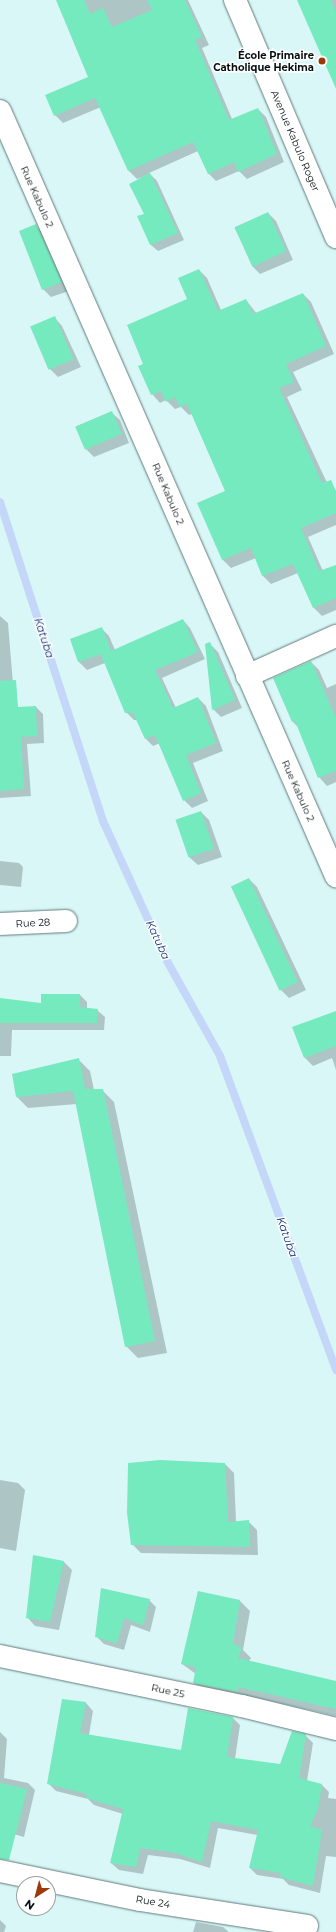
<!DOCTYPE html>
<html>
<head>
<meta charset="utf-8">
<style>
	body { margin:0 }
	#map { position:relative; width:336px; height:1932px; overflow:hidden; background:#daf7f8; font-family:Montserrat,sans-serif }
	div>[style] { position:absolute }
	.shadow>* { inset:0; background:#0003 }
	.stream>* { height:8px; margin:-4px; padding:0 4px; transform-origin:4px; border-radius:4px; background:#c4d7f8 }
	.building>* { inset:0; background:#75eabe; transform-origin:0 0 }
	.roads { filter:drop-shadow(0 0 1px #607a7b) drop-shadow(0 0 1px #607a7b) }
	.minor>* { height:22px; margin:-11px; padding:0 11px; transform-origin:11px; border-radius:11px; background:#fff }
	.tertiary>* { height:22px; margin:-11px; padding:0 11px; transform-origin:11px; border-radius:11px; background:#fff }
	.dots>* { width:11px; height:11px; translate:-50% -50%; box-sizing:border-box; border:2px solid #fff; border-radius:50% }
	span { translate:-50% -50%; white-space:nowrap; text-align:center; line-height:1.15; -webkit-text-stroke:3px #fff; paint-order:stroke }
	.poi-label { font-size:10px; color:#060f10; font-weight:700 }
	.right { translate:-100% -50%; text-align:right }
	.street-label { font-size:10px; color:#060f10 }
	.water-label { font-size:11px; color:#0b3073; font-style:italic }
	.north { position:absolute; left:16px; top:1876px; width:40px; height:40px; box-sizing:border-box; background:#fff; border:1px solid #9b9f9f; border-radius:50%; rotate:216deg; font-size:11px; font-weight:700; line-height:16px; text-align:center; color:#060f10 }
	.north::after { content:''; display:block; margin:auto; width:14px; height:18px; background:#9d3808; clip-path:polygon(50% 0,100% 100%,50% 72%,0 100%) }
</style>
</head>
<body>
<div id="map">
	<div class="shadow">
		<i style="clip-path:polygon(57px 0,188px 0,209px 45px,202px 48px,232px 119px,258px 109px,266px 117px,284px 162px,247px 179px,239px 171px,216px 181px,208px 173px,198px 151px,149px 173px,157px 181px,184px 240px,158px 251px,151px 245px,145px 214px,149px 175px,137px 179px,129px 171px,101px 107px,63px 123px,55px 115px,89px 77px)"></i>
		<i style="clip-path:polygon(298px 0,336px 0,336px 86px)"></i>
		<i style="clip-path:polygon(268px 213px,276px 221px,293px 260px,260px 274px,252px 266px,235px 227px)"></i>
		<i style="clip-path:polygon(36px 226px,44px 234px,69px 291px,51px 297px,43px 289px)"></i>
		<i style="clip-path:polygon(199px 270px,207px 278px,221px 310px,246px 300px,257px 314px,303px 294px,311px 302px,334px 354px,293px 372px,302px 390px,287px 397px,336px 502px,336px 525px,308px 537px,323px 571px,336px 565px,336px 610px,322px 616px,314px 608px,298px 573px,271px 584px,263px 576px,256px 558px,231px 568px,223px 560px,198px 503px,226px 491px,192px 414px,189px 415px,181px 407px,175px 409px,166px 400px,160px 403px,152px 394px,144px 365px,188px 300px)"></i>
		<i style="clip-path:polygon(54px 317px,62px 326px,81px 367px,58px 377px,50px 369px)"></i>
		<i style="clip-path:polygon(111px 412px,120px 420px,129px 443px,94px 457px,86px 449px,77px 426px)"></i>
		<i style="clip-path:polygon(0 616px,8px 623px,15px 708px,36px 707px,43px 714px,44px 743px,27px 744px,31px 796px,0 798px)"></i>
		<i style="clip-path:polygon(183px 620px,190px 628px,205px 659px,162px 678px,176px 708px,198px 698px,206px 706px,223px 751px,193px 763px,208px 801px,192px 808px,184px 800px,160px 743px,153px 746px,146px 739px,137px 720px,134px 720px,126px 712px,105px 663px,87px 670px,79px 662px,71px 639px,101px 628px,109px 636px,115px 650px)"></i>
		<i style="clip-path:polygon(210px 644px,218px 652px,242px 708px,221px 717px,213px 709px)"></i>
		<i style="clip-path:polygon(311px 662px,319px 670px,327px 688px,336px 684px,336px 782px,327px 786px,319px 777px,299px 728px,293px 722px)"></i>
		<i style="clip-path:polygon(201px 812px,209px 820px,222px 857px,198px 865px,189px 857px)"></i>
		<i style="clip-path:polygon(0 861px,19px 863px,23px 867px,21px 887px,0 885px)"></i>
		<i style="clip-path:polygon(249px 879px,257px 887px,306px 990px,289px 998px,281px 990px)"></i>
		<i style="clip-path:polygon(80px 995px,87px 1002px,87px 1009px,97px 1010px,105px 1017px,104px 1030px,12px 1030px,11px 1056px,0 1056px,0 999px,42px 1004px)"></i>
		<i style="clip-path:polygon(336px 1013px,336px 1070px,332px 1058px,313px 1066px,305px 1058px)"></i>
		<i style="clip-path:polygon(78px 1059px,90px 1071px,94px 1090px,102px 1090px,114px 1102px,167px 1353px,138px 1358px,126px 1346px,77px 1104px,28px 1108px,17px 1097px)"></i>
		<i style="clip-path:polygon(225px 1464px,234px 1473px,236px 1522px,248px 1521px,257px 1530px,258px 1555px,141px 1553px,132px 1544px)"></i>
		<i style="clip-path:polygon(0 1480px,18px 1483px,25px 1490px,16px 1551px,0 1548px)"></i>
		<i style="clip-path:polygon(34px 1556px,64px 1562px,72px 1570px,59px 1630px,35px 1626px,27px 1617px)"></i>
		<i style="clip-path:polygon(198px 1592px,240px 1601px,250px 1611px,243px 1650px,251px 1658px,249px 1661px,336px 1682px,336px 1716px,248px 1696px,247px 1701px,204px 1692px,194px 1683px,196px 1674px,182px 1664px)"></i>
		<i style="clip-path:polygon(149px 1600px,156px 1607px,150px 1632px,131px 1625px,124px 1650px,104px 1644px,96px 1636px)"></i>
		<i style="clip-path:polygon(63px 1700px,86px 1703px,93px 1711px,89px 1735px,181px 1752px,233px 1718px,240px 1725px,235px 1759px,281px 1765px,305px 1735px,313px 1743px,307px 1781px,322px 1785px,329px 1792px,328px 1798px,336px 1799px,336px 1857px,326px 1856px,320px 1893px,289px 1885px,283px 1879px,257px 1875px,250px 1868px,258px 1835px,218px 1828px,210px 1868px,180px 1859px,148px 1855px,143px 1874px,119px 1870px,111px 1863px,123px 1814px,94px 1805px,88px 1799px,56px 1791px,49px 1784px)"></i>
		<i style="clip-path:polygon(0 1732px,7px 1739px,4px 1778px,28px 1783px,35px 1790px,24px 1837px,0 1830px)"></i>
		<i style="clip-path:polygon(0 1920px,6px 1926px,4px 1932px,0 1932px)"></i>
		<i style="clip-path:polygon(196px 1922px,223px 1927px,229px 1932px,193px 1932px)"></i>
	</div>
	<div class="stream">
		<i style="left:0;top:502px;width:335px;rotate:72.1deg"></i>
		<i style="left:103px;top:821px;width:154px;rotate:65.4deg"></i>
		<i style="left:167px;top:961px;width:109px;rotate:60.8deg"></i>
		<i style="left:220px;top:1056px;width:335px;rotate:69.7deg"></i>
	</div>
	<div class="building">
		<i style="clip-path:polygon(56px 0,84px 0,90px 14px,103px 8px,112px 27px,152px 10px,147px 0,185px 0,202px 37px,195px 40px,229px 120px,258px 108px,277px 154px,238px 172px,234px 162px,208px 174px,193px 142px,128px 171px,95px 98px,54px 116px,45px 95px,88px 77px)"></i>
		<i style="clip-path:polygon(297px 0,331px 0,336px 12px,336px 89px)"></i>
		<i style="clip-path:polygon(150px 173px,178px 233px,150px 245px,137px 216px,144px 214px,129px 184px)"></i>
		<i style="left:268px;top:212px;width:43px;height:37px;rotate:65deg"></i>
		<i style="clip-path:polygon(36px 224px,62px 282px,42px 290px,19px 231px)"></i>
		<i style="clip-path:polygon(199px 269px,218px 311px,246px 299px,253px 314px,303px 293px,326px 346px,286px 364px,294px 382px,279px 388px,322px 483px,331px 480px,336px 491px,336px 513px,301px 528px,319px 571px,336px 565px,336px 598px,313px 608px,293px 564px,262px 576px,251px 548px,222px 560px,197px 503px,225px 491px,187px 404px,180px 407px,175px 397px,166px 402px,161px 391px,151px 395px,138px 366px,143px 364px,127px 325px,187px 299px,178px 278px)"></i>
		<i style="left:55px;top:316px;width:47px;height:27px;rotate:67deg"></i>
		<i style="left:112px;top:411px;width:25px;height:40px;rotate:67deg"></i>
		<i style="clip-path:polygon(183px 619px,198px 652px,155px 670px,173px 708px,198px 697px,216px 743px,186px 755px,201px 793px,183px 801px,155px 735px,145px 739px,133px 713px,125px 713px,101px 655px,108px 652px,78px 662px,70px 639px,102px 627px,111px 651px)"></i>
		<i style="clip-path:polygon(210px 642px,235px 700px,212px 710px,205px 644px)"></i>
		<i style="clip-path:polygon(311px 661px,336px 718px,336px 771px,318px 778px,295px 721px,292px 722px,273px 678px)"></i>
		<i style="clip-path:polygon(16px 680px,18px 707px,36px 706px,37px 736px,21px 737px,24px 789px,0 791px,0 681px)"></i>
		<i style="left:201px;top:811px;width:40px;height:27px;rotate:71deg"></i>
		<i style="left:249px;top:878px;width:115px;height:20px;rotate:65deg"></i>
		<i style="clip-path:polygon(41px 994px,80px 994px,80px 1007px,98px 1009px,97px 1023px,0 1023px,0 998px,41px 1003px)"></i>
		<i style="clip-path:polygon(336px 1011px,336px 1046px,304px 1058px,292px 1027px)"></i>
		<i style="clip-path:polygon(79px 1058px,85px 1089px,103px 1089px,155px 1341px,125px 1347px,73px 1091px,16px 1097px,12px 1074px)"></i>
		<i style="clip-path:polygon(160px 1460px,225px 1463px,228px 1522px,249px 1520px,250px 1547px,131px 1545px,127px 1513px,128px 1463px)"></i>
		<i style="clip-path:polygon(33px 1555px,64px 1561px,50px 1622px,26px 1618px)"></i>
		<i style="clip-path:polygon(101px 1588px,150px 1599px,143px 1625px,124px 1618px,117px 1643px,95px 1637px)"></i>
		<i style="clip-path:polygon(198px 1591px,240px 1600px,233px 1644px,242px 1647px,238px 1658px,336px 1681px,336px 1709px,238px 1687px,238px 1692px,193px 1683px,196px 1667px,181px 1664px)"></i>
		<i style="clip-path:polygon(62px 1699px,86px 1702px,80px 1733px,181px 1750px,188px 1708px,233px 1717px,227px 1757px,280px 1764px,292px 1731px,306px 1734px,299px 1778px,322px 1784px,318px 1809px,310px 1826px,322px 1830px,313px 1886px,280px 1877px,281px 1873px,249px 1868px,258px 1830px,211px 1821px,202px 1862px,172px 1852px,140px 1848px,136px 1867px,110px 1863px,123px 1809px,86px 1798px,87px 1794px,47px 1784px)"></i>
		<i style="clip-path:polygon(0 1783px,27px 1789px,9px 1860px,0 1859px)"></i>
	</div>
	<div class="roads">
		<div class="minor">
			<i style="left:0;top:111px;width:836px;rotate:66.29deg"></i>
			<i style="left:247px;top:676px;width:98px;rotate:-24.2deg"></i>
			<i style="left:0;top:924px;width:66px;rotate:-2.6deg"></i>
			<i style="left:0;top:1656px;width:247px;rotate:11.7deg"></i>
			<i style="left:242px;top:1706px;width:97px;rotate:13.7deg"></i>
			<i style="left:0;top:1871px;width:143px;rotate:11.7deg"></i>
			<i style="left:140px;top:1900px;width:169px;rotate:8.8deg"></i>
		</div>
		<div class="tertiary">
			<i style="left:235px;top:0;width:258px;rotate:66.9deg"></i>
		</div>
	</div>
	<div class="dots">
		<i style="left:322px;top:61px;background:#9d3808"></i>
	</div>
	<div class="poi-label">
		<span class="right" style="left:314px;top:61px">École Primaire<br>Catholique Hekima</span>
	</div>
	<div class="street-label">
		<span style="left:295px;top:141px;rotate:67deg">Avenue Kabulo Roger</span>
		<span style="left:37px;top:197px;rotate:66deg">Rue Kabulo 2</span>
		<span style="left:168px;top:494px;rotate:67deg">Rue Kabulo 2</span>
		<span style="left:298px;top:791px;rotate:66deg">Rue Kabulo 2</span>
		<span style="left:33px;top:923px;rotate:-3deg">Rue 28</span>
		<span style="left:168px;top:1691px;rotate:12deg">Rue 25</span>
		<span style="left:153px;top:1902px;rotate:10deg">Rue 24</span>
	</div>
	<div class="water-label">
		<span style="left:44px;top:638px;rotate:72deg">Katuba</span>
		<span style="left:158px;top:940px;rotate:65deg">Katuba</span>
		<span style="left:287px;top:1237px;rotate:70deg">Katuba</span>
	</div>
	<div class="north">N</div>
</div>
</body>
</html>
